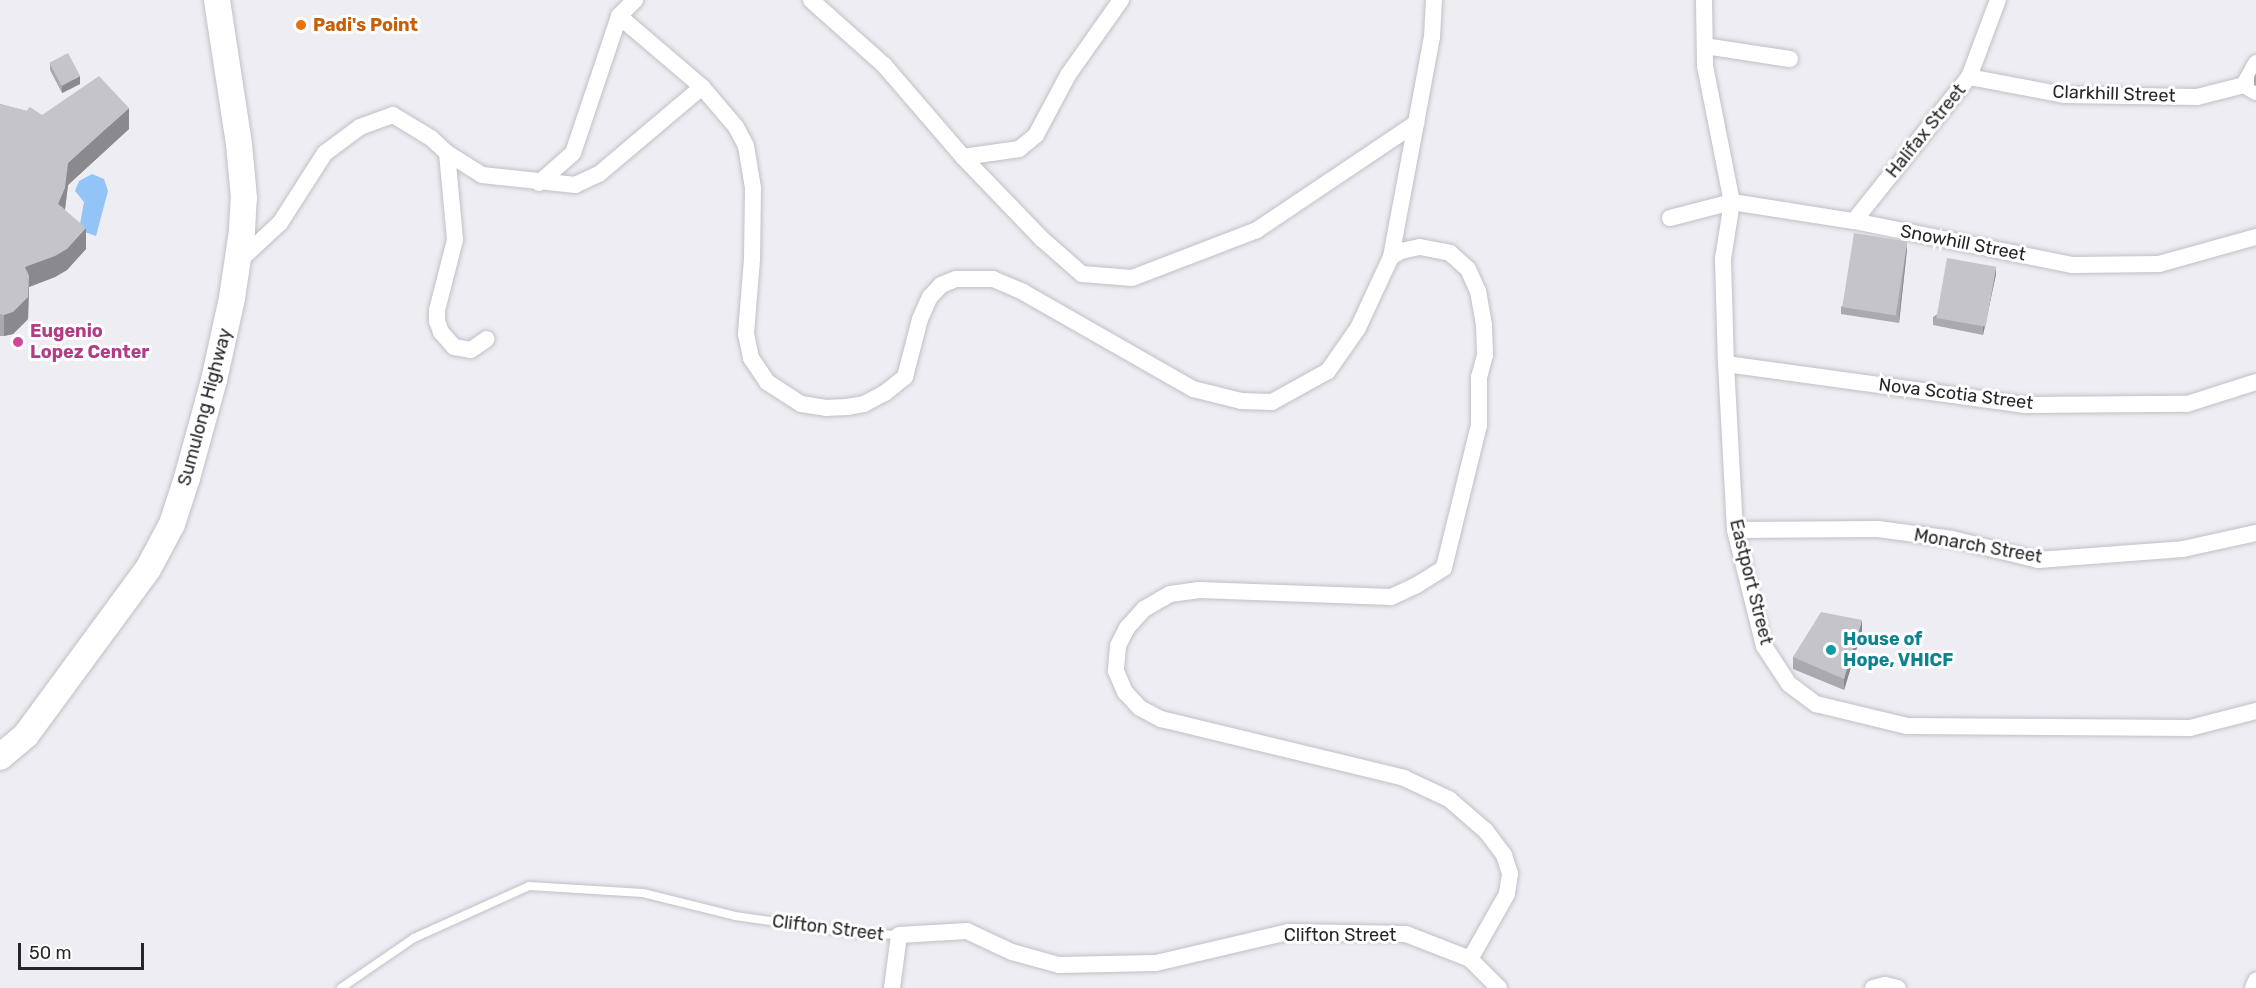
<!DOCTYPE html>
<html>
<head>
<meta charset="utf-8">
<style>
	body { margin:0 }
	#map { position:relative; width:2256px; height:988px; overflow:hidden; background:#efedf4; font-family:Rubik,sans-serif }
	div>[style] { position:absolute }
	.water>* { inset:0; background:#93c4f7 }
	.roads { filter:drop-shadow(0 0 2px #c1bfc6) drop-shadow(0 0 2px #c1bfc6) }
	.lane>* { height:8px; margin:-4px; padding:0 4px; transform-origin:4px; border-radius:4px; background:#fff }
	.street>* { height:16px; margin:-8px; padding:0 8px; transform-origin:8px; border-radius:8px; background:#fff }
	.primary>* { height:26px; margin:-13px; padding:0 13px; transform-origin:13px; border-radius:13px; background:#fff }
	.wall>* { inset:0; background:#a9a9af }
	.shaded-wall>* { inset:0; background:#8a898e }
	.building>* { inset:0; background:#c5c4cb; transform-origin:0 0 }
	.dots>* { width:16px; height:16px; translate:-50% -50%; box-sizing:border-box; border:3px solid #fff; border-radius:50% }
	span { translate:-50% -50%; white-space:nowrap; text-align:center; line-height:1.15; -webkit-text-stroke:6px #fff; paint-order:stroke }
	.food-label { font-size:18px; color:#c56008; font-weight:700 }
	.left { translate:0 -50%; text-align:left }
	.street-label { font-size:18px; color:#272629 }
	.hotel-label { font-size:18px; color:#b23c85; font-weight:700 }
	.culture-label { font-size:18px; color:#0d838f; font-weight:700 }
	.scale { position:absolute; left:18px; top:943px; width:126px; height:27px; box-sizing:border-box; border:3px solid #272629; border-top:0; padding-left:8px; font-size:18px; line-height:21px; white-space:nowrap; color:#272629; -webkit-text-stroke:4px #fff; paint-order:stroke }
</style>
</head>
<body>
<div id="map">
	<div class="water">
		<i style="clip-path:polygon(92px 174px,104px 179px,108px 191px,96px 236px,79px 230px,84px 202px,75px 191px,79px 181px)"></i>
	</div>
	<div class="roads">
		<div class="lane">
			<i style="left:341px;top:988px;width:88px;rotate:-34.4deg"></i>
			<i style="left:414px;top:938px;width:126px;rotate:-24.3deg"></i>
			<i style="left:529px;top:886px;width:114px;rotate:3.5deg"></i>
			<i style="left:643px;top:893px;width:95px;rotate:14deg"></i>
			<i style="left:735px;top:916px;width:120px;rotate:8.1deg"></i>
			<i style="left:854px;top:933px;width:45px;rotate:2.5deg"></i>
		</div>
		<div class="street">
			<i style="left:811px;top:0;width:98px;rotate:41.7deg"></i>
			<i style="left:884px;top:65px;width:121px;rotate:49.3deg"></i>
			<i style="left:963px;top:157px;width:114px;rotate:46.1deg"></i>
			<i style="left:1042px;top:239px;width:53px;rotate:41.2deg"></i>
			<i style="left:1082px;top:274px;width:50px;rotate:4.6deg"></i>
			<i style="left:1132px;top:278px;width:134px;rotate:-21deg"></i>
			<i style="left:1257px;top:230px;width:192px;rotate:-33.9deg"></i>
			<i style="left:1416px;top:123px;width:87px;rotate:-79.5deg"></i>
			<i style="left:1432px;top:37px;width:37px;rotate:-87deg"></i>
			<i style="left:1704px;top:0;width:66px;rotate:89.1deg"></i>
			<i style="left:1705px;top:66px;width:139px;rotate:78.8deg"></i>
			<i style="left:1732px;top:202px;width:58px;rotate:99deg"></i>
			<i style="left:1723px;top:259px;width:105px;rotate:88.4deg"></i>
			<i style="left:1726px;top:364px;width:166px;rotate:86.9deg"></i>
			<i style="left:1735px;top:530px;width:120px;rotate:76deg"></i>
			<i style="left:1764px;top:646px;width:45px;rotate:56.7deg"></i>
			<i style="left:1789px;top:684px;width:34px;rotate:37deg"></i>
			<i style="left:1816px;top:704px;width:94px;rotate:13.6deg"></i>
			<i style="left:1907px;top:726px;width:283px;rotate:0.4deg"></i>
			<i style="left:2190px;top:728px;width:68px;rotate:-14.4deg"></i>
			<i style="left:619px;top:16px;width:109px;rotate:40.5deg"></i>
			<i style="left:1705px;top:46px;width:86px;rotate:8.7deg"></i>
			<i style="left:1969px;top:77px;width:97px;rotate:10.7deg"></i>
			<i style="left:2064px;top:95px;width:133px;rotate:0.9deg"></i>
			<i style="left:2197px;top:97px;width:49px;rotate:-14.3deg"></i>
			<i style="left:2244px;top:85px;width:14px;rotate:30deg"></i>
			<i style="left:2244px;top:85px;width:25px;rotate:-61deg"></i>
			<i style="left:447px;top:153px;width:87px;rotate:84.7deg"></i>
			<i style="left:455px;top:240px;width:72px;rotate:104.4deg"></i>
			<i style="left:437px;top:310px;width:11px;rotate:90deg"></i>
			<i style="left:437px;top:321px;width:12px;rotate:70deg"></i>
			<i style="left:441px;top:332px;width:20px;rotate:49deg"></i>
			<i style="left:454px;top:347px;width:17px;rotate:10deg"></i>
			<i style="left:471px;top:350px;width:19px;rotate:-35deg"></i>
			<i style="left:963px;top:157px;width:57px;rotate:-8.1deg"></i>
			<i style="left:1019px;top:149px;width:22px;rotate:-39deg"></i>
			<i style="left:1036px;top:135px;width:68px;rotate:-61.9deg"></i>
			<i style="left:1068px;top:75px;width:92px;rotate:-54.8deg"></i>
			<i style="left:539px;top:183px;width:45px;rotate:-41.4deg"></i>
			<i style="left:573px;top:153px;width:145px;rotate:-71.4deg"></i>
			<i style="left:619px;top:16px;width:23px;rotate:-45deg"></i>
			<i style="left:1670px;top:218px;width:64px;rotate:-14.5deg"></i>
			<i style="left:1732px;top:202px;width:123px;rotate:8.9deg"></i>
			<i style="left:1854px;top:221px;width:223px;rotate:11.4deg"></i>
			<i style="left:2073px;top:265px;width:86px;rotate:-0.7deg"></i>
			<i style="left:2159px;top:264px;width:101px;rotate:-15.6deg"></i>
			<i style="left:1854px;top:221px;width:184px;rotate:-51.4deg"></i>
			<i style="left:1969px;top:77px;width:82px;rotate:-69.4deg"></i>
			<i style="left:1391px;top:257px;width:136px;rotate:-79.4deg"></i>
			<i style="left:238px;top:262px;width:57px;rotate:-42.9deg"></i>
			<i style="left:280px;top:223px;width:83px;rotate:-57.3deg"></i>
			<i style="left:325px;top:153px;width:44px;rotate:-36.6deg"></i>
			<i style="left:360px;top:127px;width:35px;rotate:-20deg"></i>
			<i style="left:393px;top:115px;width:44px;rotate:31.2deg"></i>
			<i style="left:431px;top:138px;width:22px;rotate:43deg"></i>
			<i style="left:447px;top:153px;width:41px;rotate:32.2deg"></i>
			<i style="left:482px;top:175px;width:94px;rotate:6.1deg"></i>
			<i style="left:575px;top:185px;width:26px;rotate:-25deg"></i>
			<i style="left:599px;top:174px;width:135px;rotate:-40.2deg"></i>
			<i style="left:702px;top:87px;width:52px;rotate:49.6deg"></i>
			<i style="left:736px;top:127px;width:21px;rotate:62deg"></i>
			<i style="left:746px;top:146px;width:43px;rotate:80.5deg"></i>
			<i style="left:753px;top:188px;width:71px;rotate:90.8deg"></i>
			<i style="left:752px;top:259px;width:75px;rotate:94.6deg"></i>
			<i style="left:746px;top:334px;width:25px;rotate:78deg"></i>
			<i style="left:751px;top:358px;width:29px;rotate:56deg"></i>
			<i style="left:767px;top:382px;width:40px;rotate:32.9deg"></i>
			<i style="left:801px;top:404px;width:25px;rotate:9deg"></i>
			<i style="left:826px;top:408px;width:21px;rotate:-3deg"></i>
			<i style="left:847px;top:407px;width:17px;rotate:-10deg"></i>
			<i style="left:864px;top:404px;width:24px;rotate:-28deg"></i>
			<i style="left:885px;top:393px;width:26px;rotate:-39deg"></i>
			<i style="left:905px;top:377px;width:60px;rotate:-75.5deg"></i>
			<i style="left:920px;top:319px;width:24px;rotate:-66deg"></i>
			<i style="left:930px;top:297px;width:16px;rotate:-47deg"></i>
			<i style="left:941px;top:285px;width:16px;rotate:-22deg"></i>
			<i style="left:956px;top:279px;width:37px"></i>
			<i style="left:993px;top:279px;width:33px;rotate:23deg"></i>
			<i style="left:1023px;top:292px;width:196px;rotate:29.7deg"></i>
			<i style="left:1193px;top:389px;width:49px;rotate:14deg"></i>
			<i style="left:1241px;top:401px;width:31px;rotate:2deg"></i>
			<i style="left:1272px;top:402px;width:64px;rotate:-29deg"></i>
			<i style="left:1328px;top:371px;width:52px;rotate:-55.1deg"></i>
			<i style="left:1358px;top:328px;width:78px;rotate:-65.1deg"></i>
			<i style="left:1391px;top:257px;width:12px;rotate:-31deg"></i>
			<i style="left:1401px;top:251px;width:19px;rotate:-12deg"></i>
			<i style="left:1420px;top:247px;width:31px;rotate:11deg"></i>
			<i style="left:1450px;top:253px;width:24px;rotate:42deg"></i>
			<i style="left:1468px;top:269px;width:24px;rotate:66deg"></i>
			<i style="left:1478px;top:291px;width:35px;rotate:80deg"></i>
			<i style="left:1484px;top:325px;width:30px;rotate:88deg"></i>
			<i style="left:1485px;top:355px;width:23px;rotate:105deg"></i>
			<i style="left:1479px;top:377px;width:48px;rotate:90deg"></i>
			<i style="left:1479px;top:425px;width:147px;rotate:103.8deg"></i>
			<i style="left:1444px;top:568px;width:32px;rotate:148deg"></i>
			<i style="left:1417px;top:585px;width:29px;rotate:155deg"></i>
			<i style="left:1391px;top:597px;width:192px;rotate:-177.9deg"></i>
			<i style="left:1199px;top:590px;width:29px;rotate:172deg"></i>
			<i style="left:1170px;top:594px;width:30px;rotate:150deg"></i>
			<i style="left:1144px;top:609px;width:25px;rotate:132deg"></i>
			<i style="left:1127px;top:628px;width:20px;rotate:117deg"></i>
			<i style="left:1118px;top:646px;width:25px;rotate:95deg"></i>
			<i style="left:1116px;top:671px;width:23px;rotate:67deg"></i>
			<i style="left:1125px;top:692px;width:22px;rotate:47deg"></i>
			<i style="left:1140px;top:708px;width:24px;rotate:28deg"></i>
			<i style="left:1161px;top:719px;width:250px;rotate:13.6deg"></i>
			<i style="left:1404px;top:778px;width:50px;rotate:25deg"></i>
			<i style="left:1449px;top:799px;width:49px;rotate:40.9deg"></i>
			<i style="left:1486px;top:831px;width:30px;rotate:53deg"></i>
			<i style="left:1504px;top:855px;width:20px;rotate:72deg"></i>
			<i style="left:1510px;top:874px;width:20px;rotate:99deg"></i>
			<i style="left:1507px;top:894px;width:75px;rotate:119.6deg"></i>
			<i style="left:1726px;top:364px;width:301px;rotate:7.8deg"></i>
			<i style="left:2024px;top:405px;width:163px;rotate:-0.4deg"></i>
			<i style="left:2187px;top:404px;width:72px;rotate:-17.7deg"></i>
			<i style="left:1735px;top:530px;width:143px;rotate:-0.4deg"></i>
			<i style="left:1878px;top:529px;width:75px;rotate:7.7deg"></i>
			<i style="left:1952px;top:539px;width:89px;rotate:13.7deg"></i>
			<i style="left:2038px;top:560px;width:145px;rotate:-4.3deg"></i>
			<i style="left:2183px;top:549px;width:75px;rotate:-12.4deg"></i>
			<i style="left:892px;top:988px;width:53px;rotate:-82.5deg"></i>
			<i style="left:899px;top:935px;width:68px;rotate:-3.4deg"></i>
			<i style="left:967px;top:931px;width:50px;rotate:25deg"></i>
			<i style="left:1012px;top:952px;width:49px;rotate:15.5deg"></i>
			<i style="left:1059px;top:965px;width:97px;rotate:-1.2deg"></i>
			<i style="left:1156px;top:963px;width:136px;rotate:-13.2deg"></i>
			<i style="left:1288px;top:932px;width:118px;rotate:1deg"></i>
			<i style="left:1406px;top:934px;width:69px;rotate:21.3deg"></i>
			<i style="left:1470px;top:959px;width:41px;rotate:45deg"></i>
			<i style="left:1873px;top:988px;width:12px;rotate:-14deg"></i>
			<i style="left:1885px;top:985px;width:13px;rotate:13deg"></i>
			<i style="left:2253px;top:988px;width:8px;rotate:-67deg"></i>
		</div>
		<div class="primary">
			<i style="left:0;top:757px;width:34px;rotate:-40deg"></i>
			<i style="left:26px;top:735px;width:206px;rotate:-53.7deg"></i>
			<i style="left:148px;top:569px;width:51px;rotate:-61.9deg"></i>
			<i style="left:172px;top:524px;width:48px;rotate:-71.9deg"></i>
			<i style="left:187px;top:478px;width:102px;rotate:-74.6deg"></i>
			<i style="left:214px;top:380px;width:84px;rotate:-77.6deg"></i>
			<i style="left:232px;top:298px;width:68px;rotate:-81.5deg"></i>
			<i style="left:242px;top:231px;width:33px;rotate:-87deg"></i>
			<i style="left:244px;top:198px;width:54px;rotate:-95.3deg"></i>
			<i style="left:239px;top:144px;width:146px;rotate:-98.7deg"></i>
		</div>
	</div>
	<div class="wall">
		<i style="clip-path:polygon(50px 63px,80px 84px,62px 93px,50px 70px)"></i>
		<i style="clip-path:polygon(2256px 73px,2256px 86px,2254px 85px,2254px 77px)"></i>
		<i style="clip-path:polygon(0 104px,42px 115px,129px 129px,68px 185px,65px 210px,86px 249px,67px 270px,55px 277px,29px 287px,28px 319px,13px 334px,4px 336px,0 336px)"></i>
		<i style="clip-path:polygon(1907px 249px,1899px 323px,1841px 314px,1841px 307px)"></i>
		<i style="clip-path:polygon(1996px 274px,1983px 335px,1933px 325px,1933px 317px)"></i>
		<i style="clip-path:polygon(1862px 631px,1844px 690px,1793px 669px,1793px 657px)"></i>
	</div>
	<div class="shaded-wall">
		<i style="clip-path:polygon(80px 76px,80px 84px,62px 93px,62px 86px)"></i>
		<i style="clip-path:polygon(129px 108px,129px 129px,68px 185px,65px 209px,58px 204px,68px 163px)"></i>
		<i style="clip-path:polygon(86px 228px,86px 249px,67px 270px,55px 277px,29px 287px,28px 319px,13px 334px,4px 336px,4px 315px,25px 267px)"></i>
		<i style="clip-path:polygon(1907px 241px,1907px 249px,1899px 323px,1899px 315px)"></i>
		<i style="clip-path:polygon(1996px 267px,1996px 274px,1983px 335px,1983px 327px)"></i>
		<i style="clip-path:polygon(1862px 620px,1862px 631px,1844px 690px,1844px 679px)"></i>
	</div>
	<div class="building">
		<i style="left:68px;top:53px;width:26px;height:21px;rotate:62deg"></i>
		<i style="clip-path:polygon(99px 76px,129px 108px,68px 163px,65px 188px,58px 204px,86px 228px,67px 249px,55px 256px,25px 267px,29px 276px,28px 297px,13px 312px,4px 315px,0 314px,0 104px,26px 111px,30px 107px,42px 115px)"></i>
		<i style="left:1854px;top:233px;width:54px;height:75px;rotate:9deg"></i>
		<i style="left:1947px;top:258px;width:50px;height:61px;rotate:10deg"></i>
		<i style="clip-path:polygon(1821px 612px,1862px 620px,1844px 679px,1793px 657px)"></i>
	</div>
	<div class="dots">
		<i style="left:301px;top:25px;background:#e8710a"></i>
		<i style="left:18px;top:342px;background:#d1479c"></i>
		<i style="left:1831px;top:650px;background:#0f9aa8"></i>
	</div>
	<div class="food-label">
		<span class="left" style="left:313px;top:25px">Padi's Point</span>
	</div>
	<div class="street-label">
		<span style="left:2114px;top:94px;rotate:2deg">Clarkhill Street</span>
		<span style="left:1926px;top:131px;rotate:-51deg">Halifax Street</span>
		<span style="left:1963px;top:243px;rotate:11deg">Snowhill Street</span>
		<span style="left:1956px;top:394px;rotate:7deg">Nova Scotia Street</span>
		<span style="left:205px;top:407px;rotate:-75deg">Sumulong Highway</span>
		<span style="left:1978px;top:546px;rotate:10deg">Monarch Street</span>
		<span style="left:1751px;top:582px;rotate:76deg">Eastport Street</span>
		<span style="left:828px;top:928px;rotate:7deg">Clifton Street</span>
		<span style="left:1340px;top:935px">Clifton Street</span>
	</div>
	<div class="hotel-label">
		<span class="left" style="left:30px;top:342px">Eugenio<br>Lopez Center</span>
	</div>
	<div class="culture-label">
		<span class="left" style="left:1843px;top:650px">House of<br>Hope, VHICF</span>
	</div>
	<div class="scale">50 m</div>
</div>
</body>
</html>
